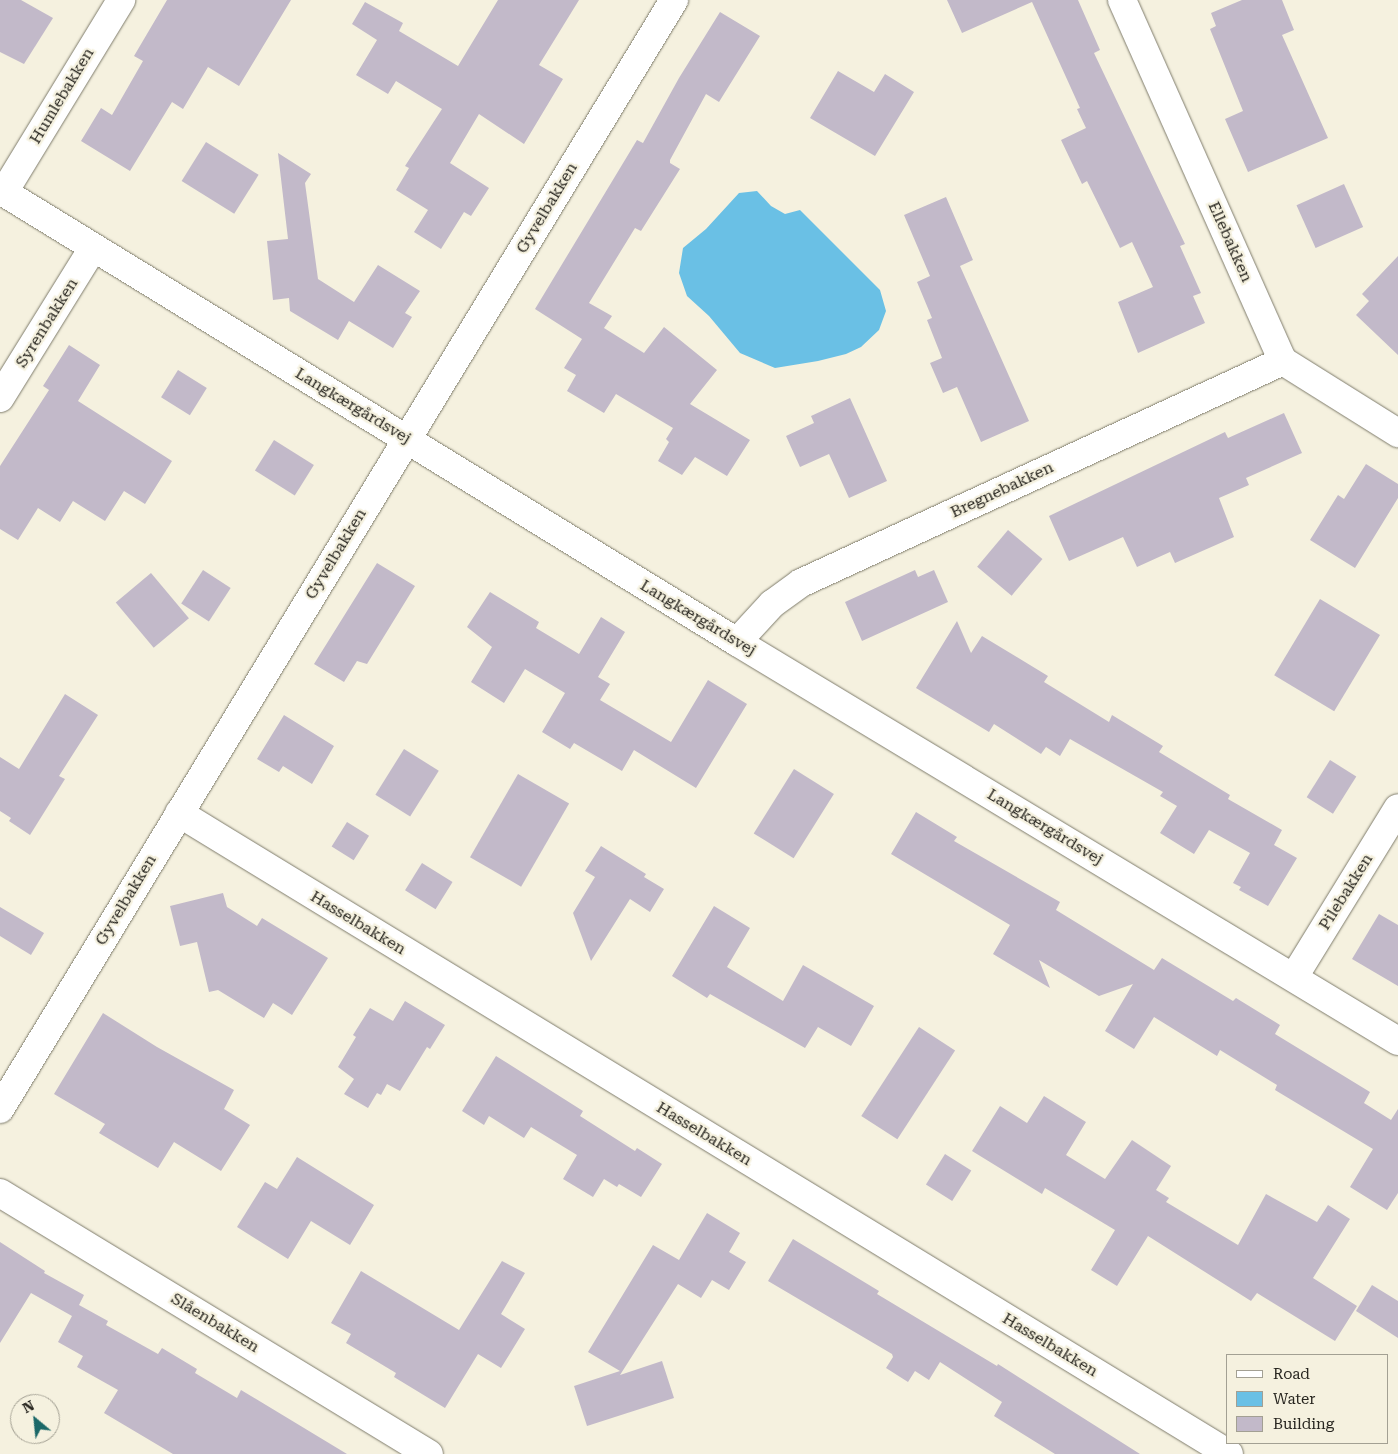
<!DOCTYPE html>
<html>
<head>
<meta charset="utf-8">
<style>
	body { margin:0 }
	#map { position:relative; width:1398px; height:1454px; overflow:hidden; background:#f5f1df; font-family:"Roboto Serif",serif }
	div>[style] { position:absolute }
	.water>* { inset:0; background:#6ac0e5 }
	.building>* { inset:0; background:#c2b9c9; transform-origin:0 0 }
	.roads { filter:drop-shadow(0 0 1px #7f7c6c) drop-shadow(0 0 1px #7f7c6c) }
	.street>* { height:28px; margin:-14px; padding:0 14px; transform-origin:14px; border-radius:14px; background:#fff }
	span { translate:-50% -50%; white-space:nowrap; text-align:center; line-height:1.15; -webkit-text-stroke:4.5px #f5f1df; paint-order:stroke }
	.street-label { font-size:16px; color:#282620 }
	.legend { position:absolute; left:1226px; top:1354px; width:162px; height:90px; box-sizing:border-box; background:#f5f1df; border:1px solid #a3a093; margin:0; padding:6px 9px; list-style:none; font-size:15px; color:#282620 }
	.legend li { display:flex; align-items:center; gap:10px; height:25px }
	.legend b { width:25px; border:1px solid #a3a093 }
	.north { position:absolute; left:10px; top:1394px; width:50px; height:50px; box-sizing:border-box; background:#f5f1df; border:1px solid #a3a093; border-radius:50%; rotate:332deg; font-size:14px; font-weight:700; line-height:20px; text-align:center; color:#282620 }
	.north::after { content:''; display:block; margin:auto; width:18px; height:22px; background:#1b6868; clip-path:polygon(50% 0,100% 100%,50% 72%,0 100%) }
</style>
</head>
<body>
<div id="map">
	<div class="water">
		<i style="clip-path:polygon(757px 191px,771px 206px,785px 214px,800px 210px,880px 290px,886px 311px,879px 330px,861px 347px,846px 354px,818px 361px,775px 368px,740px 353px,709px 316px,687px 296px,679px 273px,683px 248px,706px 229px,739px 193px)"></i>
	</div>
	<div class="building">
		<i style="clip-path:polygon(0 0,21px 0,53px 18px,24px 64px,0 52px)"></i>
		<i style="clip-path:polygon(167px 0,291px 0,239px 86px,208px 67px,183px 109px,172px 102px,130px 171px,81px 141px,101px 108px,112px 115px,143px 61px,134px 56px)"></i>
		<i style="clip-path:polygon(498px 0,579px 0,539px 65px,563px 79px,524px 144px,479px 114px,450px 163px,489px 188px,471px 216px,464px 212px,441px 249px,414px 232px,428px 210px,396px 190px,409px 168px,405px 166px,442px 109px,396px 81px,388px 94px,356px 75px,377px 40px,352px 24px,365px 2px,403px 23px,399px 31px,458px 66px)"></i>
		<i style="clip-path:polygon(947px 0,1078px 0,1100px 50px,1094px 53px,1185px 244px,1180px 246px,1201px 293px,1193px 296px,1205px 323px,1138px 353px,1118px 302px,1153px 287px,1132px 242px,1120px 248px,1087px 181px,1082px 184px,1061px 140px,1086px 128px,1077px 109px,1080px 108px,1032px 2px,962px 33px)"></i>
		<i style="clip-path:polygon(1242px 0,1282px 0,1294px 30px,1282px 35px,1328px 138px,1248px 172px,1225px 119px,1243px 111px,1210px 29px,1216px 26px,1211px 13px)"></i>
		<i style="clip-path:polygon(720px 12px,760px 36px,719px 102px,706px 94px,670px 160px,670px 163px,680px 169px,641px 231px,635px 228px,589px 303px,612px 316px,604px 328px,644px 353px,664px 327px,717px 370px,690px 404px,750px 440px,727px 476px,695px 457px,682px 475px,658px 461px,669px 442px,666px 439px,673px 428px,616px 394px,604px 413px,567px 391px,576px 375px,564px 368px,582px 339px,535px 309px,637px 140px,643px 143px,679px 78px)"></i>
		<i style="clip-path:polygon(838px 71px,874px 92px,885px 74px,914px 92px,875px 156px,810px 118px)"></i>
		<i style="left:206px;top:142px;width:62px;height:46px;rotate:32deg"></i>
		<i style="clip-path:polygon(278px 153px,311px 174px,305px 183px,318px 279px,354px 302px,378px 265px,420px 291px,405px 313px,412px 317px,393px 348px,349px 321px,338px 340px,290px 311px,289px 298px,273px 300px,267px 241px,288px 239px)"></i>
		<i style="left:1344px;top:184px;width:47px;height:52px;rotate:66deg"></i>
		<i style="clip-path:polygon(946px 197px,973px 260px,960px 266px,1029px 421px,981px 442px,957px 387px,943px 393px,930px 363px,942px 358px,927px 320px,932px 318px,917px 282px,930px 276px,904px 215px)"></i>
		<i style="clip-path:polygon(1398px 256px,1398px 355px,1356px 315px,1369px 301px,1362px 294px)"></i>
		<i style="clip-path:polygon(69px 345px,100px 365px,78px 401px,172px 461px,145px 504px,124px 491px,105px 521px,73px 501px,60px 522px,38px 508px,18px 540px,0 529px,0 466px,49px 390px,43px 386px)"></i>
		<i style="left:178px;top:370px;width:34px;height:32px;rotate:32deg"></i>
		<i style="clip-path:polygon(850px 398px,887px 481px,849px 498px,829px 454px,800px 467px,786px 436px,814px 423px,811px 416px)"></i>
		<i style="clip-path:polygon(1284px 413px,1302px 453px,1246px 478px,1249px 485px,1219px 498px,1234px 537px,1175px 563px,1170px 552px,1137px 567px,1123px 537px,1069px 561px,1049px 516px,1225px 432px,1228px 438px)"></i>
		<i style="left:274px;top:440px;width:47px;height:36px;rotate:32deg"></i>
		<i style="clip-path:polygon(1366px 464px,1398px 484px,1398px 498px,1355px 568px,1310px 540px,1338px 495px,1344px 499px)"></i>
		<i style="left:1008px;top:530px;width:45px;height:48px;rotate:40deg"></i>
		<i style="clip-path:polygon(377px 563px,415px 586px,367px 664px,357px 661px,344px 682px,314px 664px)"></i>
		<i style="left:203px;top:570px;width:33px;height:40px;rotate:33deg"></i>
		<i style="clip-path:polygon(915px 570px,918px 577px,934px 570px,948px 602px,862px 641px,845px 602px)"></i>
		<i style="left:151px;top:573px;width:59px;height:46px;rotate:50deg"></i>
		<i style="clip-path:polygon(490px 592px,539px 622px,536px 628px,579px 654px,601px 617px,625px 632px,598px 677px,610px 684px,600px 700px,671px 742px,708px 680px,747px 704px,696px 788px,634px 750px,622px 771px,574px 743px,570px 749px,542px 732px,565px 693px,525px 669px,504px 703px,471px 682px,492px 647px,467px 627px)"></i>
		<i style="left:1320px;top:599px;width:70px;height:89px;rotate:31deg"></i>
		<i style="clip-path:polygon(957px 621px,971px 653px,982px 636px,1048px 676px,1044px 682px,1109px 722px,1112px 715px,1163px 746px,1159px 752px,1230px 795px,1228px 799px,1282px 830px,1274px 845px,1297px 858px,1268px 906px,1239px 890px,1241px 887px,1233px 883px,1250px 853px,1209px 830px,1194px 854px,1160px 833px,1177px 806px,1160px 796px,1163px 792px,1070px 739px,1060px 756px,1046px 747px,1041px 754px,994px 724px,989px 732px,916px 688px)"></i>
		<i style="clip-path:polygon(65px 694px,98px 715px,59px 776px,65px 779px,30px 835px,9px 821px,11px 818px,0 811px,0 757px,19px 769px)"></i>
		<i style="clip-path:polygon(284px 715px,334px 746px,312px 784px,283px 766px,279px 772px,257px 759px)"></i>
		<i style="left:404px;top:749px;width:41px;height:54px;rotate:32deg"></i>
		<i style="left:1330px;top:760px;width:31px;height:44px;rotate:32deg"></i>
		<i style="left:794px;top:769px;width:47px;height:76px;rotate:32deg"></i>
		<i style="left:518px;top:774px;width:59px;height:96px;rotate:30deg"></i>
		<i style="clip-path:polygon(916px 812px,957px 837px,954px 841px,1060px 902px,1056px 910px,1154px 970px,1162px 958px,1233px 1001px,1236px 998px,1280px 1025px,1275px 1034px,1370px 1092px,1364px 1103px,1391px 1120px,1398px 1109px,1398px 1193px,1387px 1210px,1350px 1187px,1373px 1149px,1275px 1090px,1277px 1085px,1220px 1050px,1217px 1056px,1154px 1017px,1134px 1049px,1105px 1031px,1133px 984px,1099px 996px,1039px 960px,1050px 988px,993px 954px,1010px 925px,891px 854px)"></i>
		<i style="left:347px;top:822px;width:26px;height:29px;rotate:32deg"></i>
		<i style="clip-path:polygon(601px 846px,646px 874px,644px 877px,664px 889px,650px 912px,630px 899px,591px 961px,573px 913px,595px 877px,585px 871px)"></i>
		<i style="left:422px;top:863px;width:36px;height:32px;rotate:32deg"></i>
		<i style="clip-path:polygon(223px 893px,227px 907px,257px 926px,262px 918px,328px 958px,292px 1015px,273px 1003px,264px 1018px,218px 990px,209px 992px,197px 942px,180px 946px,170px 906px)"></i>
		<i style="clip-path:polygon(714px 906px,750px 928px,727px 967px,783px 1001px,803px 965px,874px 1006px,851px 1046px,818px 1027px,805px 1048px,710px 994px,707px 998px,672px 976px)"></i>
		<i style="clip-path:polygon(0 907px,44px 933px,31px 955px,0 936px)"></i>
		<i style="clip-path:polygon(1379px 914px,1398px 925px,1398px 986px,1352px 959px)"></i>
		<i style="clip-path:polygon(405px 1001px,445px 1025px,430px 1049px,427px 1047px,400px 1091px,387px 1084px,381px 1095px,377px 1093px,368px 1108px,344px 1094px,354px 1079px,338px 1067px,356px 1037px,353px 1035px,370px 1008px,393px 1021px)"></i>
		<i style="clip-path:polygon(103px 1013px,157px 1047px,234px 1090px,224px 1109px,250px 1125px,221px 1171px,174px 1142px,158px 1168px,99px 1133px,105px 1124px,54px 1094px)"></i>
		<i style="left:919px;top:1027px;width:43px;height:106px;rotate:33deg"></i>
		<i style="clip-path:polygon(496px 1056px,583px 1111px,580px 1116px,635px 1151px,637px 1148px,662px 1164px,641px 1197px,619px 1184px,617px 1187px,604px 1179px,593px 1197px,563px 1179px,577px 1155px,531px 1127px,524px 1138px,489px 1116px,484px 1125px,462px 1111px)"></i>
		<i style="clip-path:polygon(1044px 1096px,1086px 1122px,1066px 1155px,1105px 1179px,1132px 1140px,1171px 1166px,1156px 1190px,1169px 1198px,1166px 1202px,1238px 1245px,1266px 1194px,1317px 1222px,1328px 1205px,1350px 1219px,1313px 1278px,1357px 1306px,1335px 1341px,1257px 1293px,1251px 1301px,1148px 1236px,1117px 1286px,1091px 1270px,1115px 1230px,1045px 1188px,1042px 1194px,972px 1151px,1000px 1106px,1027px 1123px)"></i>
		<i style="left:945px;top:1154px;width:31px;height:36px;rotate:32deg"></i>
		<i style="clip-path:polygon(297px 1157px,374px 1205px,350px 1245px,311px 1221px,288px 1259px,237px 1227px,265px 1182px,277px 1189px)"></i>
		<i style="clip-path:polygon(707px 1213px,740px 1233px,729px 1252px,746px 1262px,729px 1290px,712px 1280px,701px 1298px,678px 1284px,620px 1375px,662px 1361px,674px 1398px,587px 1426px,574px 1386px,620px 1371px,588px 1352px,653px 1245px,679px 1260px)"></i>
		<i style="clip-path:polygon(793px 1239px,879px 1291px,877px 1294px,997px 1366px,998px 1364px,1140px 1454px,1055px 1454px,994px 1416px,1002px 1402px,940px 1362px,929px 1380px,915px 1371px,908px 1382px,886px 1368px,893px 1357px,892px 1354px,768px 1281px)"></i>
		<i style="clip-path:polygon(0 1242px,45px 1271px,44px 1273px,84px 1295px,79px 1305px,108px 1321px,106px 1325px,158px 1354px,162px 1348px,197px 1369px,195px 1373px,237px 1398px,241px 1390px,347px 1454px,173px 1454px,104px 1413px,118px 1390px,77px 1367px,83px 1356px,58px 1342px,72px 1316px,31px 1293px,0 1343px)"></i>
		<i style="clip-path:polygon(502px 1261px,525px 1273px,501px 1314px,525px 1329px,501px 1368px,478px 1354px,445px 1408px,394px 1377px,396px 1373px,346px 1343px,351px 1334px,331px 1323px,361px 1271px,459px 1330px)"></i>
		<i style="clip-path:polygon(1372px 1285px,1398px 1301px,1398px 1338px,1356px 1311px)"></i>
	</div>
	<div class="roads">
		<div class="street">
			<i style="left:1122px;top:0;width:395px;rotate:66deg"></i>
			<i style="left:1283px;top:361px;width:136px;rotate:32.1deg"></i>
			<i style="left:0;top:190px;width:865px;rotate:31.52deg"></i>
			<i style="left:737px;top:642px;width:772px;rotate:31.12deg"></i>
			<i style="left:4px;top:192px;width:225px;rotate:-58.6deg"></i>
			<i style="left:0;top:398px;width:176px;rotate:-58.2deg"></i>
			<i style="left:737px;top:642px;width:52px;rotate:-47.4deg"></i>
			<i style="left:772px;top:604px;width:36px;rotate:-36deg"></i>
			<i style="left:801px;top:583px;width:531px;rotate:-24.73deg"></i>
			<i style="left:179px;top:813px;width:1230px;rotate:31.4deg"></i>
			<i style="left:1294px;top:977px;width:198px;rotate:-58.4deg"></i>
			<i style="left:0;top:1109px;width:1298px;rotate:-58.71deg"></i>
			<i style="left:0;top:1193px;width:502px;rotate:31.32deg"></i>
		</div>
	</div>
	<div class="street-label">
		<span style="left:62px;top:96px;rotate:-59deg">Humlebakken</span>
		<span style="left:547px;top:208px;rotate:-59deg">Gyvelbakken</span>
		<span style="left:1230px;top:242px;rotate:66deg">Ellebakken</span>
		<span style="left:47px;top:323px;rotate:-58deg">Syrenbakken</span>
		<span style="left:353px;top:406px;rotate:31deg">Langkærgårdsvej</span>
		<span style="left:1002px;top:490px;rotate:-25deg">Bregnebakken</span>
		<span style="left:336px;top:554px;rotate:-59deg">Gyvelbakken</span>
		<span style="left:698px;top:618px;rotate:31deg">Langkærgårdsvej</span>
		<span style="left:1045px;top:827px;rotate:31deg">Langkærgårdsvej</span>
		<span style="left:1346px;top:892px;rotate:-58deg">Pilebakken</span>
		<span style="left:126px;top:900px;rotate:-59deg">Gyvelbakken</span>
		<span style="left:358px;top:923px;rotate:31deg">Hasselbakken</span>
		<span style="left:704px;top:1134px;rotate:31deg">Hasselbakken</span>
		<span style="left:215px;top:1323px;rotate:31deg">Slåenbakken</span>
		<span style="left:1050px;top:1345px;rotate:31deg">Hasselbakken</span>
	</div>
	<ul class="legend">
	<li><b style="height:6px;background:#fff"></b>Road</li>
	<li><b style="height:14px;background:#6ac0e5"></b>Water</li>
	<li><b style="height:14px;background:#c2b9c9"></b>Building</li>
	</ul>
	<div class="north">N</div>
</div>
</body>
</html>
